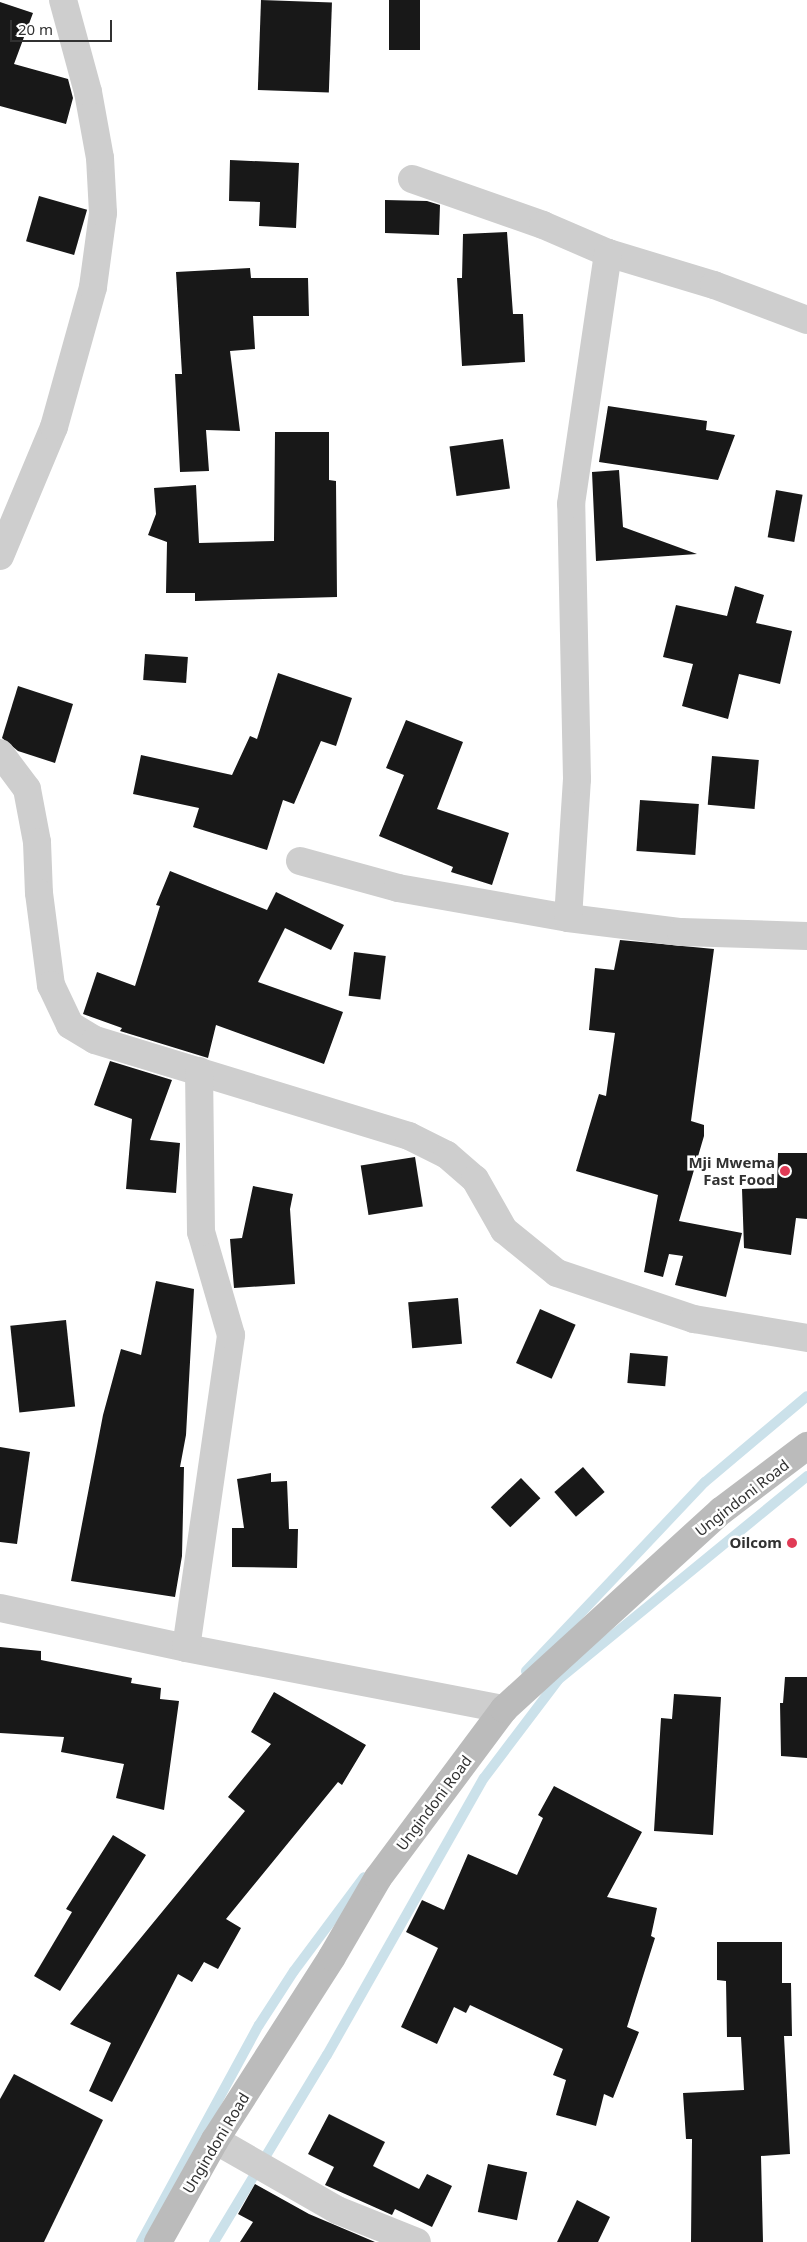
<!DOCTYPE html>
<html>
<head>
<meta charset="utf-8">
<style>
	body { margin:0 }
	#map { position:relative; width:807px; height:2242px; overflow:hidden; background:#fff; font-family:"Noto Sans",sans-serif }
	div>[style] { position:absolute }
	.stream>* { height:10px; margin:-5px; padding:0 5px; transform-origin:5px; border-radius:5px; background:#cbe1ea }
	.building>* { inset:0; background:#181818; transform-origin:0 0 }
	.minor>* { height:28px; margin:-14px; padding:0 14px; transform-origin:14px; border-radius:14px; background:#cecece }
	.secondary>* { height:28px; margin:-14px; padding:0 14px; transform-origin:14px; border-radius:14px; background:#bbb }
	.dots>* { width:14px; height:14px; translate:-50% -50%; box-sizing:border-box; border:2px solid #fff; border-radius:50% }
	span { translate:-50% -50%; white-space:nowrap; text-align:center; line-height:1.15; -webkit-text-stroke:5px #fff; paint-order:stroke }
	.poi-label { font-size:15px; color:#313131; font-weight:700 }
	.right { translate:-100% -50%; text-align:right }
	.street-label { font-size:15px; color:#313131 }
	.scale { position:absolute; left:10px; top:20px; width:102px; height:22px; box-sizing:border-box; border:2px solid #313131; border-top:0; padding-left:6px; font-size:15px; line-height:18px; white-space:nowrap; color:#313131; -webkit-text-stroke:4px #fff; paint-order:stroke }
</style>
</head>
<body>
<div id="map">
	<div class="stream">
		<i style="left:526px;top:1671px;width:260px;rotate:-46.6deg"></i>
		<i style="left:705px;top:1482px;width:133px;rotate:-40.1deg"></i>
		<i style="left:141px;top:2242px;width:247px;rotate:-61.5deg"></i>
		<i style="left:259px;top:2025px;width:64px;rotate:-57.1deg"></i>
		<i style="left:294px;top:1971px;width:117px;rotate:-53.3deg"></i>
		<i style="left:214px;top:2242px;width:218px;rotate:-58.9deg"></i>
		<i style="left:327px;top:2055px;width:318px;rotate:-60.5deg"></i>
		<i style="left:484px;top:1778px;width:123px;rotate:-52.9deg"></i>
		<i style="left:558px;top:1680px;width:322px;rotate:-39.3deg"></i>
	</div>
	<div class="building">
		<i style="left:261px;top:0;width:71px;height:90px;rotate:2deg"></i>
		<i style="left:389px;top:0;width:31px;height:50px"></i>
		<i style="clip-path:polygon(0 2px,33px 13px,14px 64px,68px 79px,73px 98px,66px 124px,0 106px)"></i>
		<i style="clip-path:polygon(230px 160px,299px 163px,296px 228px,259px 226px,260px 202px,229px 201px)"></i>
		<i style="left:39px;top:196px;width:50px;height:47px;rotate:16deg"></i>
		<i style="clip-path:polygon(385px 200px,427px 201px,440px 205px,439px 235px,385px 233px)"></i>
		<i style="clip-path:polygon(507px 232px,513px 314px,523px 314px,525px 362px,462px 366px,457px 278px,462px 278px,463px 234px)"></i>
		<i style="clip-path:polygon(250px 268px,251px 278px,308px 278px,309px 316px,253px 316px,255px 349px,230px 351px,240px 431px,206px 430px,209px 471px,180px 472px,175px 374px,182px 374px,176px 272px)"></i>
		<i style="clip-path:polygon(608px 406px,707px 421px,706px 430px,735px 435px,718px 480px,599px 462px)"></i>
		<i style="clip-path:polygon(275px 432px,329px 432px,329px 480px,336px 481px,337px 597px,195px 601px,195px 593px,166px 593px,167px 542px,148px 535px,156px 514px,154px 488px,196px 485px,199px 543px,274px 541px)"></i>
		<i style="left:503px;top:439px;width:50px;height:54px;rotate:82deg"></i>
		<i style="clip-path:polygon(619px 470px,623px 527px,697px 554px,596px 561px,592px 472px)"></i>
		<i style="left:776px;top:490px;width:27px;height:48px;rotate:10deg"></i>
		<i style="clip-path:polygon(735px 586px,764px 595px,756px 623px,792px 631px,780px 684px,739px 674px,728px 719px,682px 706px,693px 664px,663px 657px,676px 605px,727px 616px)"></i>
		<i style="left:145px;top:654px;width:43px;height:26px;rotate:4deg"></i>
		<i style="clip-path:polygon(278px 673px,352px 698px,336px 746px,321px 741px,294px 804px,283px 800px,267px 850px,193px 827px,199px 808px,133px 794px,141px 755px,232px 775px,250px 736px,257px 739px)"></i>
		<i style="clip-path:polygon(18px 686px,73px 704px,55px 763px,18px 751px,2px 738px)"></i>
		<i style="clip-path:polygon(406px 720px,463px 742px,437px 809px,509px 833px,492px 885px,451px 872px,453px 867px,379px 836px,404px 775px,386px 768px)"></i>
		<i style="left:712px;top:756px;width:47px;height:49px;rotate:5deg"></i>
		<i style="left:640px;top:800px;width:59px;height:51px;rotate:4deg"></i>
		<i style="clip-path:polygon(170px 871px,267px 910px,276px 892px,344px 925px,331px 950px,285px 928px,258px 982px,343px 1012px,324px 1064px,216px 1025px,208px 1058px,120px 1031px,122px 1028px,83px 1014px,97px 972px,135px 986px,160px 906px,156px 905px)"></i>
		<i style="clip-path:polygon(620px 940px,714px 949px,691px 1121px,704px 1125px,704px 1136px,679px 1221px,742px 1233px,726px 1297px,675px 1285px,683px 1256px,669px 1254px,663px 1277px,644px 1272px,658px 1195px,576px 1171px,599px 1094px,606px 1096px,615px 1033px,589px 1030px,595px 968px,614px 970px)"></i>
		<i style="left:354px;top:952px;width:32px;height:44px;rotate:7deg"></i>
		<i style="clip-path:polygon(110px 1061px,172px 1080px,150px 1140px,180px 1143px,176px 1193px,126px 1189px,132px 1119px,94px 1105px)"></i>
		<i style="clip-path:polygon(778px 1153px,807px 1153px,807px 1219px,796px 1218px,791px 1255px,744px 1248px,742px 1189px,777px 1188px)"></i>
		<i style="left:415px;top:1157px;width:50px;height:55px;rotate:81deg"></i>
		<i style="clip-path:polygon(253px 1186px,293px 1194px,290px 1209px,295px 1284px,234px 1288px,230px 1239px,242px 1238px)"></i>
		<i style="clip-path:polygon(156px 1281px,194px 1289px,186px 1435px,180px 1467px,184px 1467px,182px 1556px,175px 1597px,71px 1581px,103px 1415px,121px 1349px,141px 1355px)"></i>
		<i style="left:458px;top:1298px;width:46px;height:50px;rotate:85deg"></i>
		<i style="left:540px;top:1309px;width:39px;height:59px;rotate:24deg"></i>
		<i style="left:66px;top:1320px;width:87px;height:56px;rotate:84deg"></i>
		<i style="left:630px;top:1353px;width:38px;height:30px;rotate:5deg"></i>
		<i style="clip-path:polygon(0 1447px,30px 1452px,17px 1544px,0 1542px)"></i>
		<i style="left:583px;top:1467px;width:33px;height:38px;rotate:49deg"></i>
		<i style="clip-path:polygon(271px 1473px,271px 1482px,287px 1481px,289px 1529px,298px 1529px,297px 1568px,232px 1567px,232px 1528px,244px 1528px,237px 1479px)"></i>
		<i style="left:521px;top:1478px;width:28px;height:42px;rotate:46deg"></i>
		<i style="clip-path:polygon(0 1647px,41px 1651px,41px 1660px,132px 1678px,131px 1683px,161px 1688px,160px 1699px,179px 1701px,164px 1810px,116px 1798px,124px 1764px,61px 1752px,64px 1737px,0 1733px)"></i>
		<i style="clip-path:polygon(785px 1677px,807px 1677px,807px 1758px,781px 1756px,780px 1703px,783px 1703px)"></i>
		<i style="clip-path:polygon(274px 1692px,366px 1745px,342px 1785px,338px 1782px,226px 1919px,241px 1928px,218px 1969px,204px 1962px,192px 1982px,178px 1974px,112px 2102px,89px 2091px,111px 2043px,70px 2024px,245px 1811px,228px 1797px,271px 1744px,251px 1732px)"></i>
		<i style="clip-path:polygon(674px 1694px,721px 1697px,713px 1835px,654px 1831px,661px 1718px,672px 1719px)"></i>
		<i style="clip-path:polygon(554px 1786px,642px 1832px,607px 1897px,657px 1908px,651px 1936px,655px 1938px,627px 2027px,639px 2032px,613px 2098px,604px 2094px,596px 2126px,556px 2115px,566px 2080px,553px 2075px,563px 2049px,470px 2005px,466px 2013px,454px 2007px,437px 2044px,401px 2027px,438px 1948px,406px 1932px,422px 1900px,444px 1910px,468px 1854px,517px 1875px,543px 1818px,538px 1815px)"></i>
		<i style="clip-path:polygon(113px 1835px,146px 1855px,60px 1991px,34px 1976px,72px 1912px,66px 1909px)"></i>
		<i style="clip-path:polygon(717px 1942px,782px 1942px,782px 1983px,791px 1983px,792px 2036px,784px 2036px,790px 2154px,761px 2156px,763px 2242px,691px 2242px,692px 2139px,686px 2139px,683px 2093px,744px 2090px,741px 2037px,727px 2037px,726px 1981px,717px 1980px)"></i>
		<i style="clip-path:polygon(14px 2074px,103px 2120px,44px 2242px,0 2242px,0 2099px)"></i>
		<i style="clip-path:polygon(329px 2114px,385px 2142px,373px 2166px,419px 2189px,427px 2174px,452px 2186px,432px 2227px,395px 2209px,392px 2215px,325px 2185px,334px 2167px,308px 2154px)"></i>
		<i style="left:488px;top:2164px;width:40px;height:49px;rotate:12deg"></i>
		<i style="clip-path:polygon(255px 2184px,309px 2214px,375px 2242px,240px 2242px,253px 2222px,238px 2214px)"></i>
		<i style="clip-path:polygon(577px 2200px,610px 2217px,598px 2242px,557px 2242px)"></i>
	</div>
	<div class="minor">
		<i style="left:412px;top:179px;width:139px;rotate:19.3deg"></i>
		<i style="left:543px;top:225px;width:71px;rotate:23.3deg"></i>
		<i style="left:608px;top:253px;width:111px;rotate:16.8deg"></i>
		<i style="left:714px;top:285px;width:99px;rotate:20.6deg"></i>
		<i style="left:0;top:556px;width:140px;rotate:-67.3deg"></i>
		<i style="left:54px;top:427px;width:145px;rotate:-74.4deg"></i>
		<i style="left:93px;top:287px;width:75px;rotate:-82.3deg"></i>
		<i style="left:103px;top:213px;width:55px;rotate:-93.1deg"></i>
		<i style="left:100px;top:158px;width:67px;rotate:-100.3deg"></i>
		<i style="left:88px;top:92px;width:95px;rotate:-105.2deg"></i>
		<i style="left:0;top:753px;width:45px;rotate:53.1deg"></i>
		<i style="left:27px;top:789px;width:54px;rotate:79.3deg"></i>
		<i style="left:37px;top:842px;width:51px;rotate:87.8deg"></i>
		<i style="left:39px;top:893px;width:93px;rotate:82.6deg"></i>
		<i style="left:51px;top:985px;width:44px;rotate:64.6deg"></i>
		<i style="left:70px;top:1025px;width:29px;rotate:31deg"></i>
		<i style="left:95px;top:1040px;width:328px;rotate:17deg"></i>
		<i style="left:409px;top:1136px;width:42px;rotate:26.6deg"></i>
		<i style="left:447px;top:1155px;width:37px;rotate:41deg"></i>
		<i style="left:475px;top:1179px;width:59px;rotate:60.4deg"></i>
		<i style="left:504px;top:1230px;width:68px;rotate:39.1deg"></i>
		<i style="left:557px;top:1273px;width:145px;rotate:18.6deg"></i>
		<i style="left:694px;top:1319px;width:115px;rotate:9.5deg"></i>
		<i style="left:300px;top:861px;width:102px;rotate:15.4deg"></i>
		<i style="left:398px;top:888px;width:173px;rotate:10deg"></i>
		<i style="left:568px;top:918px;width:114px;rotate:7.1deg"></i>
		<i style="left:681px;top:932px;width:126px;rotate:1.8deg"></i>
		<i style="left:568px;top:918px;width:139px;rotate:-86.3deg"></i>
		<i style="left:577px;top:779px;width:275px;rotate:-91.2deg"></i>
		<i style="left:571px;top:504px;width:254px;rotate:-81.6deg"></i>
		<i style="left:0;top:1608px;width:190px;rotate:12.1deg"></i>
		<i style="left:186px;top:1648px;width:324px;rotate:10.9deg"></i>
		<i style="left:186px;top:1648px;width:316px;rotate:-81.8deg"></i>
		<i style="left:231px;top:1335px;width:107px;rotate:-106.2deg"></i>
		<i style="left:201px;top:1232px;width:161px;rotate:-90.7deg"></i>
		<i style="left:215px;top:2140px;width:141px;rotate:29.8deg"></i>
		<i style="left:337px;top:2210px;width:86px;rotate:21.8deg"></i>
	</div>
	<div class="secondary">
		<i style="left:158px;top:2242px;width:117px;rotate:-60.8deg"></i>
		<i style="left:215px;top:2140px;width:217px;rotate:-57.4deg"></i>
		<i style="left:332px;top:1957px;width:91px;rotate:-59.8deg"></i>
		<i style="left:378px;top:1878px;width:211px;rotate:-53.3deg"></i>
		<i style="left:504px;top:1709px;width:294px;rotate:-42.4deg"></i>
		<i style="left:721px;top:1511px;width:108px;rotate:-37.1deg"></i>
	</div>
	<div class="dots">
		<i style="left:785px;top:1171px;background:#e13b56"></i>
		<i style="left:792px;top:1543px;background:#e13b56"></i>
	</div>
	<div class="poi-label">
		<span class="right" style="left:775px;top:1171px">Mji Mwema<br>Fast Food</span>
		<span class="right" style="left:782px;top:1543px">Oilcom</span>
	</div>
	<div class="street-label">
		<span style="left:742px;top:1498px;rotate:-38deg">Ungindoni Road</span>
		<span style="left:434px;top:1803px;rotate:-53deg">Ungindoni Road</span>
		<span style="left:216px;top:2143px;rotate:-59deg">Ungindoni Road</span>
	</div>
	<div class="scale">20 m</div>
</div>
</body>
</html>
